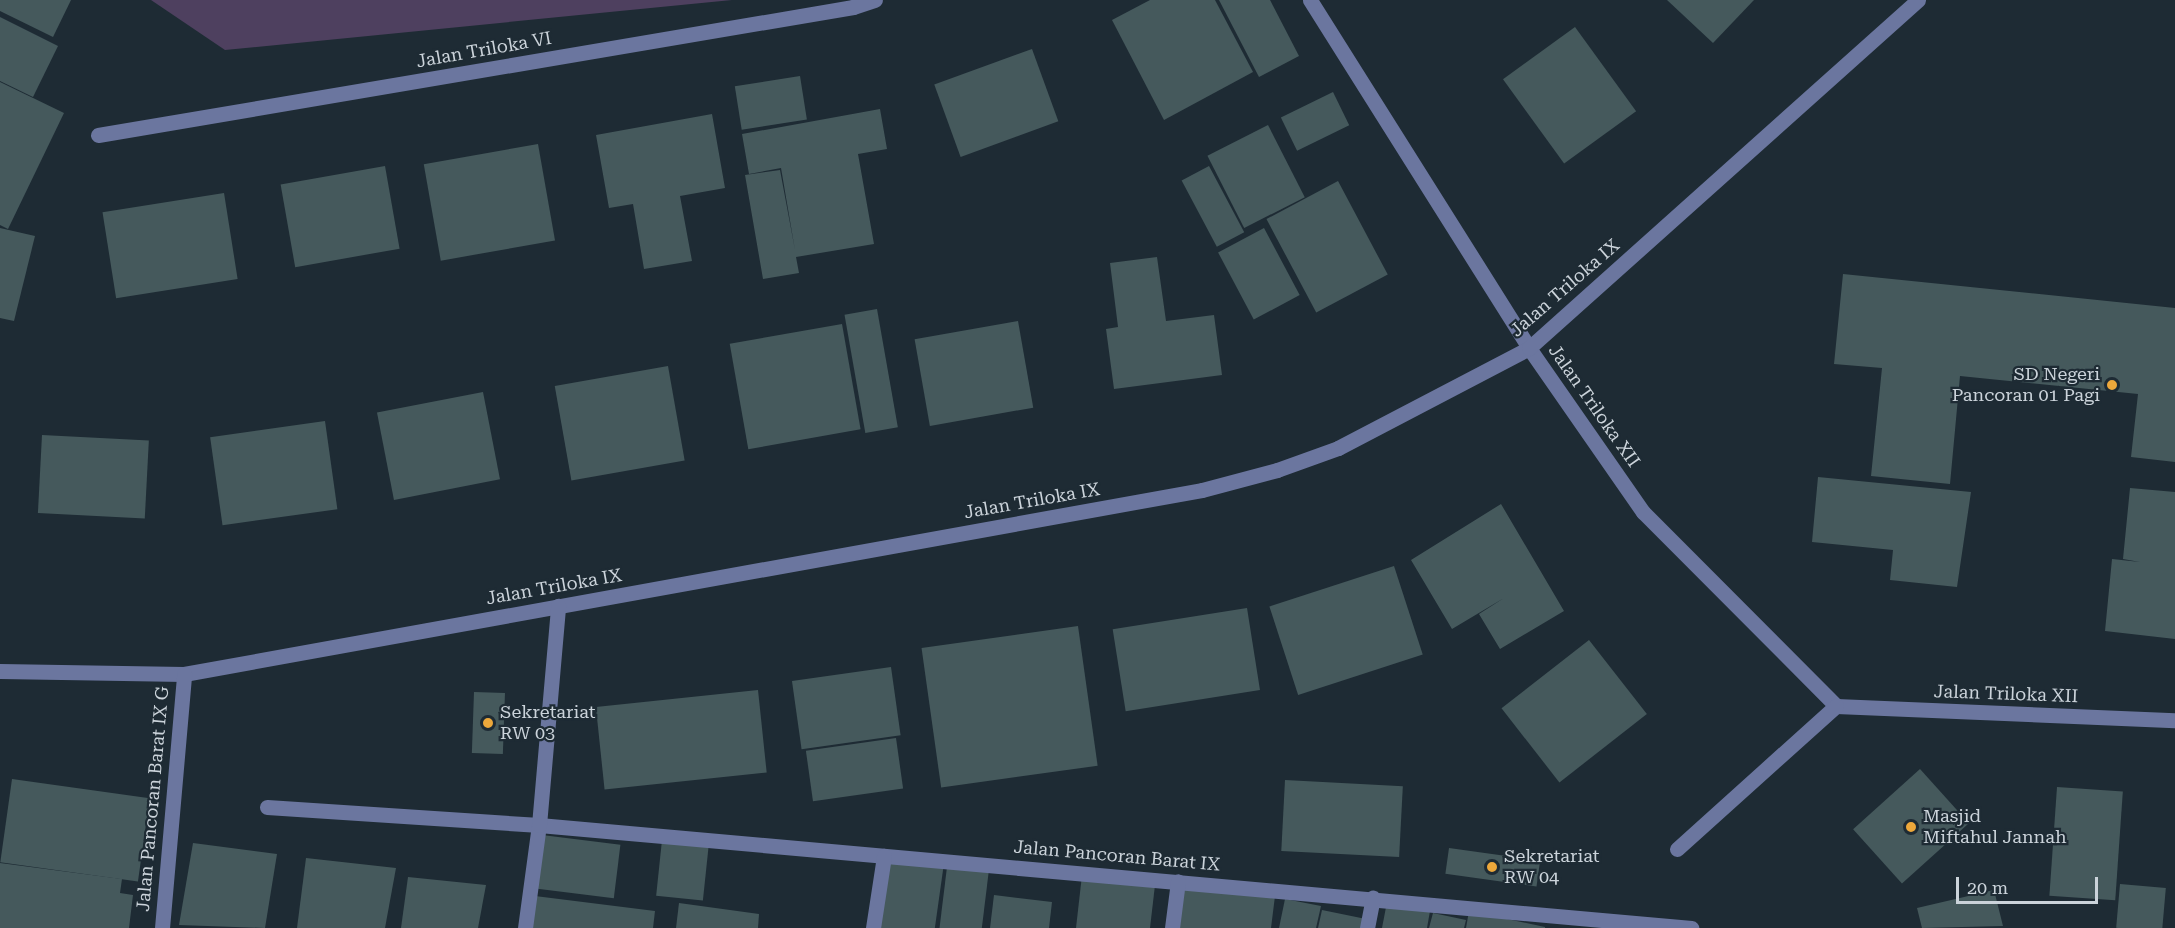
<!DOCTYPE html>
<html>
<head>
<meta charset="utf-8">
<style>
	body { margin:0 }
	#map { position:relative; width:2175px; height:928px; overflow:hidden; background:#1e2b34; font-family:"Roboto Serif",serif }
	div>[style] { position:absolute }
	.green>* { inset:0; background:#4e405f }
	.building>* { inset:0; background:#45595c; transform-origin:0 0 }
	.minor>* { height:15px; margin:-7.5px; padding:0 7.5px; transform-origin:7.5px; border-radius:7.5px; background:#6b769f }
	.dots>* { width:16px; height:16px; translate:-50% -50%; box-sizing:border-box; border:3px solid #1e2b34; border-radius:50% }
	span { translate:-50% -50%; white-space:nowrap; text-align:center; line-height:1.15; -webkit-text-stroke:4.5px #1e2b34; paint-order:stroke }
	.street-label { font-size:18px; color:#cbd3da }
	.poi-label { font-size:18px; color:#cbd3da }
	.right { translate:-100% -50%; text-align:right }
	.left { translate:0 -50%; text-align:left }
	.scale { position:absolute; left:1956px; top:877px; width:142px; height:27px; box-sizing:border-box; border:3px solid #cbd3da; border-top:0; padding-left:8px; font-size:18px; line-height:21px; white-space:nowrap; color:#cbd3da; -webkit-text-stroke:4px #1e2b34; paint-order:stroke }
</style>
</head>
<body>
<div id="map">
	<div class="green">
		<i style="clip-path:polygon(151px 0,732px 0,225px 50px)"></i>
	</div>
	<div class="building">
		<i style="clip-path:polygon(0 0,71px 0,53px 37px,0 11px)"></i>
		<i style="clip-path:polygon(1150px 0,1215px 0,1253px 72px,1164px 120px,1112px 20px)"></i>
		<i style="clip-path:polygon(1219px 0,1270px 0,1299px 56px,1259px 77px)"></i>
		<i style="clip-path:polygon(1667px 0,1754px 0,1713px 43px)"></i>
		<i style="clip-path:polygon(0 17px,58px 46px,33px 97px,0 81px)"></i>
		<i style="left:1575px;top:27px;width:104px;height:89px;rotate:54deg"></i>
		<i style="left:1032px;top:49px;width:77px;height:104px;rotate:70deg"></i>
		<i style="left:800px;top:76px;width:44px;height:66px;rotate:81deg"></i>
		<i style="clip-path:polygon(0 82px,64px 113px,8px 229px,0 225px)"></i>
		<i style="left:1333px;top:92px;width:37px;height:58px;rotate:64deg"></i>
		<i style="clip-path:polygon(880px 109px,887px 149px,858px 154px,874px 244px,796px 257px,799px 273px,763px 279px,745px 175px,780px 170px,795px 250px,781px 168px,749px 174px,742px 134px)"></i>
		<i style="clip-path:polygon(712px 114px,725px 188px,680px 196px,692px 261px,644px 269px,633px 204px,609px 208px,596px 135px)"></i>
		<i style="left:1268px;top:125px;width:81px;height:68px;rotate:63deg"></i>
		<i style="left:538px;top:144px;width:98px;height:116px;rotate:80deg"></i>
		<i style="left:385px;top:166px;width:84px;height:106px;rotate:80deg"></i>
		<i style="left:1209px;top:166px;width:75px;height:31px;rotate:62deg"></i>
		<i style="left:1338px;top:181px;width:106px;height:81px;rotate:62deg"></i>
		<i style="left:224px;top:193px;width:87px;height:123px;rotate:81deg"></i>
		<i style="clip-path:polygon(0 228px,35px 236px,14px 321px,0 318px)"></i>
		<i style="left:1264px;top:228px;width:76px;height:52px;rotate:62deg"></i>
		<i style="clip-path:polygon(1157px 257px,1166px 321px,1214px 315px,1222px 375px,1114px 389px,1106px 329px,1118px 327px,1110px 263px)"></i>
		<i style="clip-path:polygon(1843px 274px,2175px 308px,2175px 462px,2131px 457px,2138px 394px,1960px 376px,1950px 484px,1871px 476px,1882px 368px,1834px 364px)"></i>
		<i style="left:877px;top:309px;width:120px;height:33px;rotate:80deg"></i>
		<i style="left:1018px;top:321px;width:88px;height:105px;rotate:80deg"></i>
		<i style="left:842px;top:324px;width:107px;height:114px;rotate:80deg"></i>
		<i style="left:668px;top:366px;width:96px;height:115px;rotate:80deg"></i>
		<i style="left:483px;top:392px;width:89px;height:108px;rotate:79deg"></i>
		<i style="left:325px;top:421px;width:89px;height:116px;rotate:82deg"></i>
		<i style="left:42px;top:435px;width:107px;height:78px;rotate:3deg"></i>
		<i style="clip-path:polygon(1818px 477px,1971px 492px,1957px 587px,1890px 580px,1893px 550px,1812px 542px)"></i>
		<i style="clip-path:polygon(2130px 488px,2175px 492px,2175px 639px,2105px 631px,2112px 559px,2140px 562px,2123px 559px)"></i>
		<i style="clip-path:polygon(1501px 504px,1564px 611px,1500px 649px,1479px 614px,1504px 598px,1452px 629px,1411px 560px)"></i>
		<i style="left:1394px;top:566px;width:93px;height:131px;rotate:72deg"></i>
		<i style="left:1247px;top:608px;width:83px;height:136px;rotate:81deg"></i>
		<i style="left:1078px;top:626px;width:141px;height:158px;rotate:82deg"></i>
		<i style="left:1589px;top:640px;width:94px;height:111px;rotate:52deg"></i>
		<i style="left:891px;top:667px;width:69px;height:100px;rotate:82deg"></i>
		<i style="left:758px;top:690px;width:83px;height:163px;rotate:84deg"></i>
		<i style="left:474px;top:692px;width:31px;height:61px;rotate:2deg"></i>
		<i style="left:896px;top:738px;width:51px;height:91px;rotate:82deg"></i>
		<i style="left:1920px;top:769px;width:73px;height:90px;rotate:48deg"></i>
		<i style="left:12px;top:779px;width:139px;height:84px;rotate:8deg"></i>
		<i style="left:1285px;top:780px;width:118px;height:71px;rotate:3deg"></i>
		<i style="left:2057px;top:787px;width:66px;height:109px;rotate:4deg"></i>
		<i style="left:542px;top:835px;width:79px;height:54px;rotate:7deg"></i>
		<i style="left:662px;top:840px;width:47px;height:56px;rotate:6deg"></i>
		<i style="clip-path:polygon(193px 843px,277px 854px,265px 928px,179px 925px)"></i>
		<i style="left:1449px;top:848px;width:92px;height:26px;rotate:8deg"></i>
		<i style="clip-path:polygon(306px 858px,396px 868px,385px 928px,297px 928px)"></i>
		<i style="left:887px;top:859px;width:57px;height:70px;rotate:8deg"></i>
		<i style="clip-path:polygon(0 863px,122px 879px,120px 893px,133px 895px,129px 928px,0 928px)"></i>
		<i style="left:947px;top:867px;width:42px;height:62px;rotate:7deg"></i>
		<i style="clip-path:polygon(1082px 875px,1155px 885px,1150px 928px,1076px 928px)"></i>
		<i style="clip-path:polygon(408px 877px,486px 885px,478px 928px,401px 928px)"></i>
		<i style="left:2120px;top:884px;width:46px;height:44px;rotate:5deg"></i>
		<i style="clip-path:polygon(1185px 885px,1275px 896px,1271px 928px,1179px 928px)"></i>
		<i style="clip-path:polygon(1994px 890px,2003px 926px,1922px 928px,1917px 908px)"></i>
		<i style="clip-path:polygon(994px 895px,1052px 902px,1049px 928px,990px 928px)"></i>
		<i style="clip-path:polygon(535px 896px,655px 911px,653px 928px,531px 928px)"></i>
		<i style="clip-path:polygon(1285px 899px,1321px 906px,1316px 928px,1279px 928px)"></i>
		<i style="clip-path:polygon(1387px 902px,1430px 911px,1427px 928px,1382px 928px)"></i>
		<i style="clip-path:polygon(679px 903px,759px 914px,758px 928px,676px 928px)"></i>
		<i style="clip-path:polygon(1322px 910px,1366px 919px,1364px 928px,1318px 928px)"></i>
		<i style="clip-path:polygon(1469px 911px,1545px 927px,1545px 928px,1466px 928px)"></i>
		<i style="clip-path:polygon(1433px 913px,1466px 920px,1464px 928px,1429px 928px)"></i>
	</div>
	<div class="minor">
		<i style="left:1310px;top:0;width:411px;rotate:57.8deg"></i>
		<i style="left:1529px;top:348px;width:200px;rotate:55.2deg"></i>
		<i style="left:1643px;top:512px;width:274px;rotate:45.1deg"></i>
		<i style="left:1836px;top:706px;width:339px;rotate:2.4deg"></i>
		<i style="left:98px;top:135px;width:766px;rotate:-9.62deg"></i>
		<i style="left:853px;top:7px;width:23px;rotate:-18deg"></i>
		<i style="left:0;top:671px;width:184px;rotate:0.9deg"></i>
		<i style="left:184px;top:674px;width:1034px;rotate:-10.25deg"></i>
		<i style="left:1202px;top:490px;width:78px;rotate:-14.9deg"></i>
		<i style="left:1277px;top:470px;width:65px;rotate:-19.8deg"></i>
		<i style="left:1338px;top:448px;width:216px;rotate:-27.6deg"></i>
		<i style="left:1529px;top:348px;width:522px;rotate:-41.82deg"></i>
		<i style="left:267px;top:807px;width:273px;rotate:3.8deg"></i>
		<i style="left:539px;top:825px;width:1157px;rotate:5.11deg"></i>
		<i style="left:1677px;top:849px;width:214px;rotate:-42deg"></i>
		<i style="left:162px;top:928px;width:255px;rotate:-85deg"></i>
		<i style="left:525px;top:928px;width:104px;rotate:-82.3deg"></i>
		<i style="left:539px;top:825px;width:220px;rotate:-85deg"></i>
		<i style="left:873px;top:928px;width:73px;rotate:-81.3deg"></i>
		<i style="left:1172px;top:928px;width:47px;rotate:-82.7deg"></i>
		<i style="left:1367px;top:928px;width:31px;rotate:-79deg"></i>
	</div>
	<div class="dots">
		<i style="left:2112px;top:385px;background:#eda83b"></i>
		<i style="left:488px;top:723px;background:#eda83b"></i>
		<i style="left:1911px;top:827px;background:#eda83b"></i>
		<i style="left:1492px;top:867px;background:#eda83b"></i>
	</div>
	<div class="street-label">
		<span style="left:484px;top:50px;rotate:-10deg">Jalan Triloka VI</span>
		<span style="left:1565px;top:288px;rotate:-41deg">Jalan Triloka IX</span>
		<span style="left:1594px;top:406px;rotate:55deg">Jalan Triloka XII</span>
		<span style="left:1032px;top:501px;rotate:-10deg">Jalan Triloka IX</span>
		<span style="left:554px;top:587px;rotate:-10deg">Jalan Triloka IX</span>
		<span style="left:2006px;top:694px;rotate:2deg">Jalan Triloka XII</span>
		<span style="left:153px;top:799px;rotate:-85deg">Jalan Pancoran Barat IX G</span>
		<span style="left:1117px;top:856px;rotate:5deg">Jalan Pancoran Barat IX</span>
	</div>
	<div class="poi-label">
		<span class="right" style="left:2100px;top:385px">SD Negeri<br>Pancoran 01 Pagi</span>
		<span class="left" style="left:500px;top:723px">Sekretariat<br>RW 03</span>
		<span class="left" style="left:1923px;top:827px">Masjid<br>Miftahul Jannah</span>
		<span class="left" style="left:1504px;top:867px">Sekretariat<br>RW 04</span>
	</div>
	<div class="scale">20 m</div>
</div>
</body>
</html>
